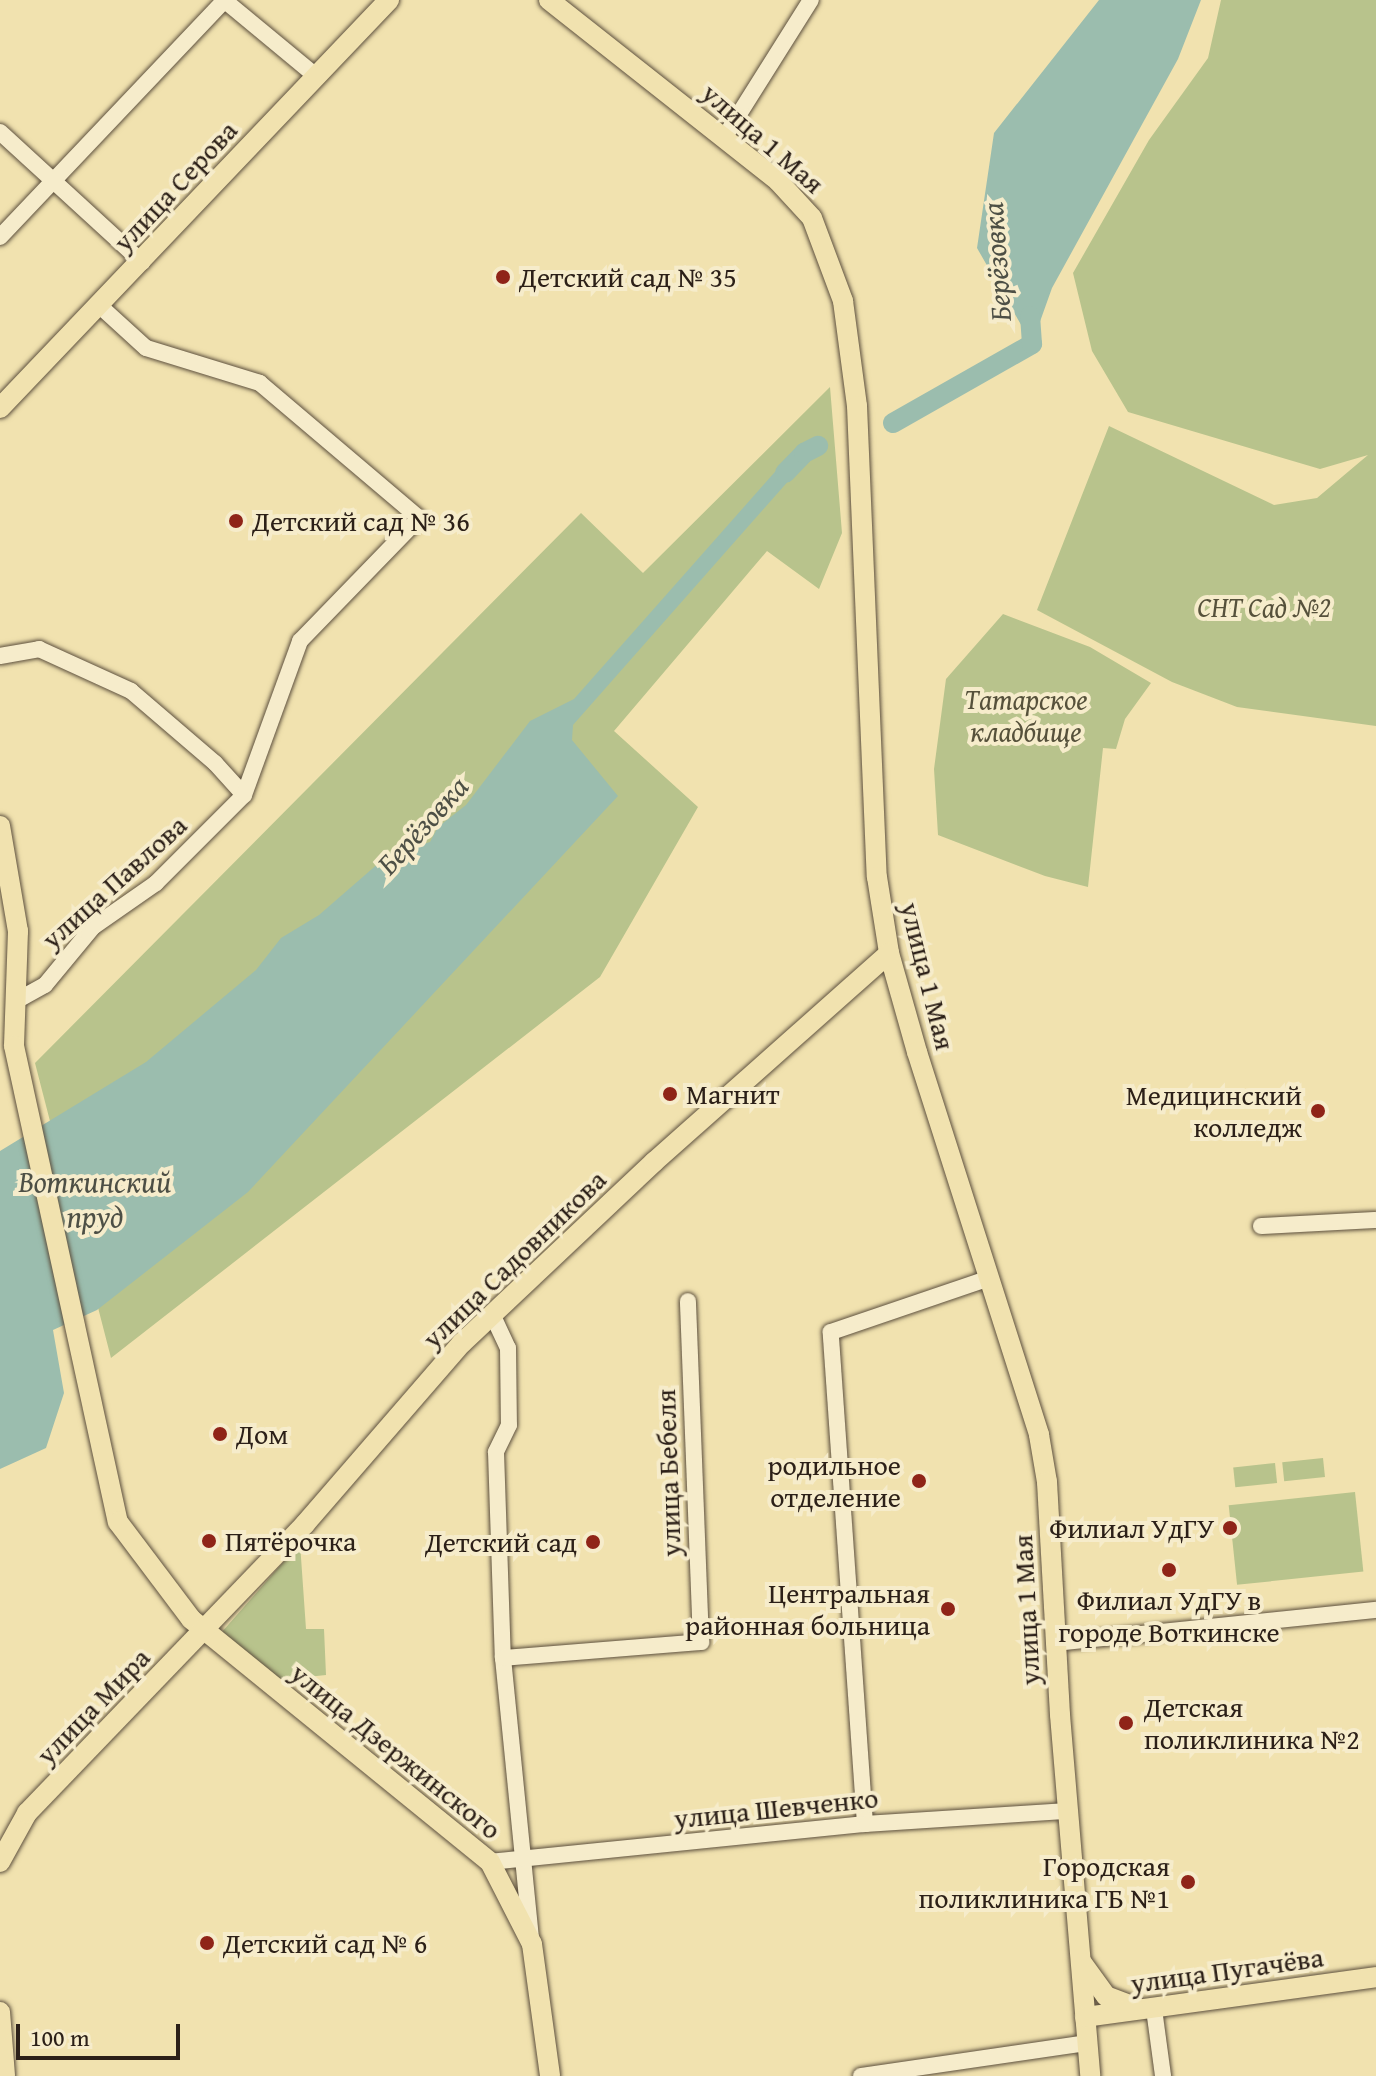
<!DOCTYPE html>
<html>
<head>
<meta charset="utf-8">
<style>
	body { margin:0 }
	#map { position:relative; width:1376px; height:2076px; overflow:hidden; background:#f1e2af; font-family:"Gentium Book Plus",serif }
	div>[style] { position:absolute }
	.green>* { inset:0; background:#b8c38c; transform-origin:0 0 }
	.water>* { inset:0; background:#9bbdae }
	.river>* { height:20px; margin:-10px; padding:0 10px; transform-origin:10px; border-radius:10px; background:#9bbdae }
	.roads { filter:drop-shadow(0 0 2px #5d503e) drop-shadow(0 0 2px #5d503e) }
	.minor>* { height:16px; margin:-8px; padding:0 8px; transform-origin:8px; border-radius:8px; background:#f6eccb }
	.major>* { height:20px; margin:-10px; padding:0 10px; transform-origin:10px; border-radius:10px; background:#f1e2af }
	.dots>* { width:22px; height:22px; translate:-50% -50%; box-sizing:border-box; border:4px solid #f6eccb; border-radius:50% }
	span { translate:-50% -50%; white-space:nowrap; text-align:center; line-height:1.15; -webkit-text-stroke:8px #f6eccb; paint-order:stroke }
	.street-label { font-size:28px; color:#2c2018 }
	.poi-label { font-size:28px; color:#2c2018 }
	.left { translate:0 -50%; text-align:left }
	.right { translate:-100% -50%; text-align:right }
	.park-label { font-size:28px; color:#56513b; font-style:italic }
	.water-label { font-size:30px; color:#4d4f45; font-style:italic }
	.scale { position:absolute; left:16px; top:2024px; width:164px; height:36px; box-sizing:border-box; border:4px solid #2c2018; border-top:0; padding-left:10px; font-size:24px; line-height:28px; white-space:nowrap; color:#2c2018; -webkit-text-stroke:6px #f6eccb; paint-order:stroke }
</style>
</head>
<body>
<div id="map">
	<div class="green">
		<i style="clip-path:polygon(1221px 0,1376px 0,1376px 726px,1237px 707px,1172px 682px,1037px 610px,1109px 426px,1274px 505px,1317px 498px,1368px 455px,1320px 469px,1128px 412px,1092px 351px,1073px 273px,1149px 140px,1208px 58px)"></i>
		<i style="clip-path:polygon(830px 387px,842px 533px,819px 589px,767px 551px,614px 731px,698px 807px,600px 977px,111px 1358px,35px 1063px,581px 513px,643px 573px)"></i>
		<i style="clip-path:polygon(1003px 614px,1090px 647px,1151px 683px,1125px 719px,1116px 749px,1103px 748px,1088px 887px,1045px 876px,938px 835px,934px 769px,946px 679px)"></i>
		<i style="left:1323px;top:1458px;width:19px;height:41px;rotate:84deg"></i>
		<i style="left:1275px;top:1463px;width:20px;height:42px;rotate:84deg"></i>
		<i style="left:1355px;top:1492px;width:80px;height:127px;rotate:84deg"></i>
		<i style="clip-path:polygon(300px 1543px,306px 1629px,324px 1629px,326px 1675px,279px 1680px,221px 1633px)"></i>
	</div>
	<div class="water">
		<i style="clip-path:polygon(1099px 0,1201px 0,1178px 59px,1052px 288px,1032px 344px,977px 248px,994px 133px)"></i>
		<i style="clip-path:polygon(797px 447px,806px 461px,573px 725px,572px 740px,618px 796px,248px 1192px,97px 1310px,53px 1330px,64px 1393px,46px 1448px,0 1469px,0 1151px,146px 1062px,256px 970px,281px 938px,319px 915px,403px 842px,414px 847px,430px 842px,438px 827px,466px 805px,530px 721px,574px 699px)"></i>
	</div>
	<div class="river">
		<i style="left:893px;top:423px;width:160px;rotate:-29.6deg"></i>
		<i style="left:1032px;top:344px;width:28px;rotate:-94deg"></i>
		<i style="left:785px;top:473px;width:28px;rotate:-46deg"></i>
		<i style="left:804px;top:453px;width:16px;rotate:-27deg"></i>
	</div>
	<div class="roads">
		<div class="minor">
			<i style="left:224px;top:0;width:121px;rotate:39.6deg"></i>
			<i style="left:0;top:132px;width:193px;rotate:42.5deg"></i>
			<i style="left:724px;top:138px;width:163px;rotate:-57.8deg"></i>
			<i style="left:0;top:237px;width:327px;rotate:-46.5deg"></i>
			<i style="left:0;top:656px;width:40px;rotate:-10deg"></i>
			<i style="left:39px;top:649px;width:101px;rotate:24.5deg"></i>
			<i style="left:131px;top:691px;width:111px;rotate:40.6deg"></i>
			<i style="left:215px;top:763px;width:43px;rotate:47.8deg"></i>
			<i style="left:16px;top:1001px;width:33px;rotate:-29deg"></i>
			<i style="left:45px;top:985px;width:75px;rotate:-50.4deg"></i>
			<i style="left:93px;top:927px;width:77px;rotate:-34.9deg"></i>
			<i style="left:156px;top:883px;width:124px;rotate:-45deg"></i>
			<i style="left:244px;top:795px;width:164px;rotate:-70deg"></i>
			<i style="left:300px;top:641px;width:171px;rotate:-45.9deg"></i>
			<i style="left:419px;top:518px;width:209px;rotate:-139.7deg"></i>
			<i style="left:260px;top:383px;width:119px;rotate:-162.9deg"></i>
			<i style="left:146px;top:348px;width:61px;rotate:-137.7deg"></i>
			<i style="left:1261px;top:1226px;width:115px;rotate:-3deg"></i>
			<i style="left:492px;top:1314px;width:38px;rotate:65deg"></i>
			<i style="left:508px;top:1348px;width:77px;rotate:89.3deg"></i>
			<i style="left:509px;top:1425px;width:30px;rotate:116deg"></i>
			<i style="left:496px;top:1452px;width:206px;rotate:88.1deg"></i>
			<i style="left:503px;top:1658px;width:280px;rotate:84.3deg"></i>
			<i style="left:1055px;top:1643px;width:323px;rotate:-5.9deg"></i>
			<i style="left:503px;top:1658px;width:199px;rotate:-4.6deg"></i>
			<i style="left:701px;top:1642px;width:341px;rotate:-92.2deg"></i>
			<i style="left:865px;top:1824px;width:493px;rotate:-94deg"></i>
			<i style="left:831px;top:1332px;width:165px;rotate:-18.8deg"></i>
			<i style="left:490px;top:1862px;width:377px;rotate:-5.8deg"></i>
			<i style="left:865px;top:1824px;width:203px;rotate:-3.7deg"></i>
			<i style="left:1154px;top:2009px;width:68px;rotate:82.3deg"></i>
			<i style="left:861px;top:2076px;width:228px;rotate:-8.3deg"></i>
		</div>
		<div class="major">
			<i style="left:549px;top:0;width:292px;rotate:38.3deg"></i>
			<i style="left:778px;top:181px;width:50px;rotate:47.4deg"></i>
			<i style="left:812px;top:218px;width:89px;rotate:69.5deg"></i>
			<i style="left:843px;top:301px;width:106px;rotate:82.4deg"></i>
			<i style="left:857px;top:406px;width:471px;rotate:87.6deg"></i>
			<i style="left:877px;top:877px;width:77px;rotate:81deg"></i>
			<i style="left:889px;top:953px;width:103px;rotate:74.2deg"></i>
			<i style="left:917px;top:1052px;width:402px;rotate:72.3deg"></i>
			<i style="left:1039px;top:1435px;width:48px;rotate:80.3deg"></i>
			<i style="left:1047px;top:1482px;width:233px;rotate:86.8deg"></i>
			<i style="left:1060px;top:1715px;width:362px;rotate:85.2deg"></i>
			<i style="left:0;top:408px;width:564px;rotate:-46.37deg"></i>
			<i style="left:0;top:826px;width:107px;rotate:80.3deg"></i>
			<i style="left:18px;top:931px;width:115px;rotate:92deg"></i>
			<i style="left:14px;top:1046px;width:487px;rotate:77.7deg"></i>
			<i style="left:118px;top:1522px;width:121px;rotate:53deg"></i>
			<i style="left:191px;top:1619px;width:385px;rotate:39.1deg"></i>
			<i style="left:490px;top:1862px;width:92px;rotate:62.9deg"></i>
			<i style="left:532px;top:1944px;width:133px;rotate:82.2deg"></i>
			<i style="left:0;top:1862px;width:56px;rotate:-61.1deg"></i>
			<i style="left:27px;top:1813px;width:401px;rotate:-46.1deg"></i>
			<i style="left:305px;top:1524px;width:240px;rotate:-49.1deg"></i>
			<i style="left:462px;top:1343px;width:264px;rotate:-43.3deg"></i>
			<i style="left:654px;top:1162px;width:314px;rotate:-41.6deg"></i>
			<i style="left:1082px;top:1963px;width:41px;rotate:54deg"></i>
			<i style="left:1106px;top:1996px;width:34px;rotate:21deg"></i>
			<i style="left:0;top:2012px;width:64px;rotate:85.5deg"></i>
			<i style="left:1085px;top:2017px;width:294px;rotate:-7.8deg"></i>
		</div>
	</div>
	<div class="dots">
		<i style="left:503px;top:277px;background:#8f2418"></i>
		<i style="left:236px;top:521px;background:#8f2418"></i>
		<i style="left:670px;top:1094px;background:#8f2418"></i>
		<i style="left:1318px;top:1111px;background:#8f2418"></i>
		<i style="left:220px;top:1434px;background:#8f2418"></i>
		<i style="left:919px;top:1481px;background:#8f2418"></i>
		<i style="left:1230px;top:1528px;background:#8f2418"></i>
		<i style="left:209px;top:1541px;background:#8f2418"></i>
		<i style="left:593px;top:1542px;background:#8f2418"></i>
		<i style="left:1169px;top:1570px;background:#8f2418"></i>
		<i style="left:948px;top:1609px;background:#8f2418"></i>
		<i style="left:1126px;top:1723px;background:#8f2418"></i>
		<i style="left:1188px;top:1882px;background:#8f2418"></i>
		<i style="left:207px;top:1943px;background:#8f2418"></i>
	</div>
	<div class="street-label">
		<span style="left:763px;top:138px;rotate:41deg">улица 1 Мая</span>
		<span style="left:175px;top:186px;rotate:-47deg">улица Серова</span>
		<span style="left:114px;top:882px;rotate:-42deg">улица Павлова</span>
		<span style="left:928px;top:976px;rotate:76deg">улица 1 Мая</span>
		<span style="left:514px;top:1259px;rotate:-44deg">улица Садовникова</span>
		<span style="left:668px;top:1473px;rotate:-92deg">улица Бебеля</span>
		<span style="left:1026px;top:1610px;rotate:-93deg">улица 1 Мая</span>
		<span style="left:93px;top:1706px;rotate:-46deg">улица Мира</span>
		<span style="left:396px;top:1751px;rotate:39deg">улица Дзержинского</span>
		<span style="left:776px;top:1808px;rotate:-6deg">улица Шевченко</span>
		<span style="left:1227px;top:1970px;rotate:-8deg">улица Пугачёва</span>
	</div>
	<div class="poi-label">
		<span class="left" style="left:519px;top:277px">Детский сад № 35</span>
		<span class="left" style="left:252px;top:521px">Детский сад № 36</span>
		<span class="left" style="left:686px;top:1094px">Магнит</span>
		<span class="right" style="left:1302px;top:1111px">Медицинский<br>колледж</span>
		<span class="left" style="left:236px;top:1434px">Дом</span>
		<span class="right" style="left:901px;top:1481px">родильное<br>отделение</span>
		<span class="right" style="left:1214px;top:1528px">Филиал УдГУ</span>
		<span class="left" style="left:225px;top:1541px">Пятёрочка</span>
		<span class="right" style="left:577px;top:1542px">Детский сад</span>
		<span class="right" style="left:930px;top:1609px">Центральная<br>районная больница</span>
		<span style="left:1169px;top:1616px">Филиал УдГУ в<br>городе Воткинске</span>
		<span class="left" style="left:1144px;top:1723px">Детская<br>поликлиника №2</span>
		<span class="right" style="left:1170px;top:1882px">Городская<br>поликлиника ГБ №1</span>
		<span class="left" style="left:223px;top:1943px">Детский сад № 6</span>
	</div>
	<div class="park-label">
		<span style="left:1264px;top:607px">СНТ Сад №2</span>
		<span style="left:1026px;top:715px">Татарское<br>кладбище</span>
	</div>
	<div class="water-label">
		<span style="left:996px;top:262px;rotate:-94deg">Берёзовка</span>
		<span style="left:422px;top:825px;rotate:-48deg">Берёзовка</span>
		<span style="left:95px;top:1198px">Воткинский<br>пруд</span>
	</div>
	<div class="scale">100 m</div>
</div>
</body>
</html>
